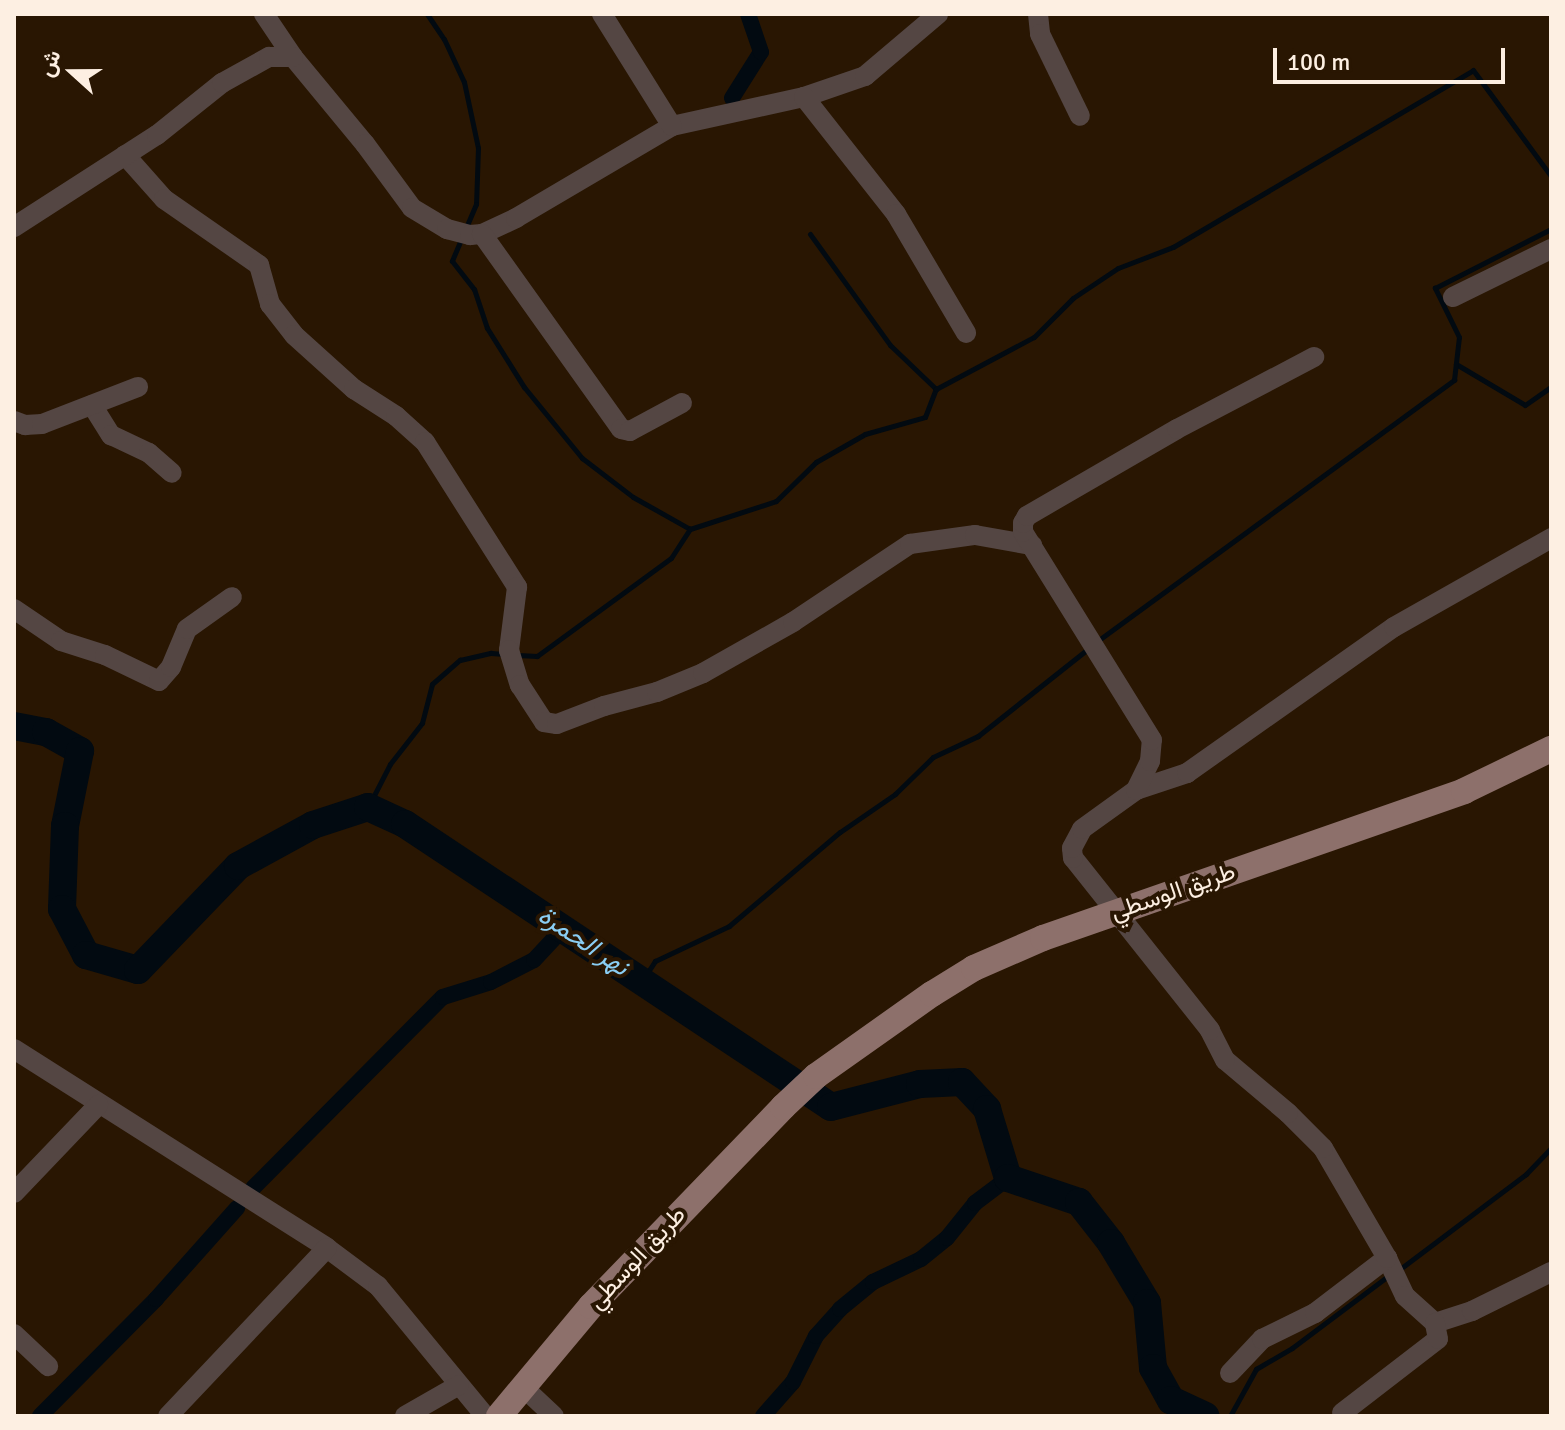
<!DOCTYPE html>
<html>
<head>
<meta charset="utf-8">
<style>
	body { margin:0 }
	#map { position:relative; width:1565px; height:1430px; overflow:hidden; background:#291602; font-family:Signika,Vazirmatn,sans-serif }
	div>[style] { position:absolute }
	.stream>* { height:5px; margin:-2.5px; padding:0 2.5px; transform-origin:2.5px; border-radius:2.5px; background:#020a11 }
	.canal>* { height:16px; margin:-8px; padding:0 8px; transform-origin:8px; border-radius:8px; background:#020a11 }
	.river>* { height:28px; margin:-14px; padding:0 14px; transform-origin:14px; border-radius:14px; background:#020a11 }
	.minor>* { height:20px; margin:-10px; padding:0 10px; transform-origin:10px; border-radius:10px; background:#544643 }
	.major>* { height:26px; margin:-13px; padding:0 13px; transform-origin:13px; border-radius:13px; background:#8d706b }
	span { translate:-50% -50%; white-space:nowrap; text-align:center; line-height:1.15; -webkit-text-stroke:8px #291602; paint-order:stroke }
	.street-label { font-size:24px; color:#fdefe2 }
	.water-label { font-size:26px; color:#8acef4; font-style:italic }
	.frame { position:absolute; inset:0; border:16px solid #fdefe2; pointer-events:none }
	.north { position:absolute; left:32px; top:32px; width:80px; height:80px; -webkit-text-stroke:6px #291602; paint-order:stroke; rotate:291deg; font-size:22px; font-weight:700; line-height:32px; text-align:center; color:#fdefe2 }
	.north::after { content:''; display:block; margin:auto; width:28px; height:36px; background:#fdefe2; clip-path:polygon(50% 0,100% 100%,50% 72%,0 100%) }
	.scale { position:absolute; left:1273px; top:48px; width:232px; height:36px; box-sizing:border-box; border:4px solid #fdefe2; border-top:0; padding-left:10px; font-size:24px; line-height:28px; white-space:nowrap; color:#fdefe2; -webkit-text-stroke:6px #291602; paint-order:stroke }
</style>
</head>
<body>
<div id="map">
	<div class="stream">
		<i style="left:427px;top:14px;width:30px;rotate:56deg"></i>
		<i style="left:444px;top:39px;width:47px;rotate:65.1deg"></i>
		<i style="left:464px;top:82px;width:67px;rotate:78deg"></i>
		<i style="left:478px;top:148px;width:56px;rotate:92deg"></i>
		<i style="left:476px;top:204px;width:25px;rotate:113deg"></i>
		<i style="left:810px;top:234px;width:137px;rotate:54.2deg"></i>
		<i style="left:890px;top:345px;width:64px;rotate:43.7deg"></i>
		<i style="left:462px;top:237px;width:26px;rotate:113deg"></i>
		<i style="left:452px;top:261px;width:36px;rotate:52deg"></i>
		<i style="left:474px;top:289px;width:41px;rotate:71.6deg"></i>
		<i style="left:487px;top:328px;width:70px;rotate:57.9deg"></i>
		<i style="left:524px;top:387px;width:92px;rotate:50.8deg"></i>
		<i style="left:582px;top:458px;width:64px;rotate:37.4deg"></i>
		<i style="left:633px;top:497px;width:65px;rotate:29.3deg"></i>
		<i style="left:1456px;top:364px;width:80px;rotate:30.7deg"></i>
		<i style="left:1525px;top:405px;width:32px;rotate:-35deg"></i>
		<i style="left:1096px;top:642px;width:444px;rotate:-36.2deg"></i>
		<i style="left:1454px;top:380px;width:43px;rotate:-83.4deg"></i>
		<i style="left:1459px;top:337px;width:55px;rotate:-116.1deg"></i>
		<i style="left:1435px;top:288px;width:130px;rotate:-27deg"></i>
		<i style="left:518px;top:655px;width:19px;rotate:3deg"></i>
		<i style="left:537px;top:656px;width:166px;rotate:-36.2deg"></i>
		<i style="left:671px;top:558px;width:35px;rotate:-57deg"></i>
		<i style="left:690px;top:529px;width:90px;rotate:-18deg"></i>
		<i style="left:776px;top:501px;width:56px;rotate:-44.3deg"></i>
		<i style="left:816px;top:462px;width:56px;rotate:-29.7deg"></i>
		<i style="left:865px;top:434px;width:62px;rotate:-15.8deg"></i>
		<i style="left:925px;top:417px;width:30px;rotate:-69deg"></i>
		<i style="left:936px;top:389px;width:111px;rotate:-28deg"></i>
		<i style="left:1034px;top:337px;width:55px;rotate:-45deg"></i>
		<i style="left:1073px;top:298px;width:54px;rotate:-33.7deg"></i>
		<i style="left:1118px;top:268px;width:59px;rotate:-20.9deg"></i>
		<i style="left:1173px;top:247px;width:348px;rotate:-30.5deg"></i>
		<i style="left:1473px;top:70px;width:132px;rotate:53.7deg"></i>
		<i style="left:368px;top:807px;width:48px;rotate:-62.9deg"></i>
		<i style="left:390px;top:764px;width:52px;rotate:-52deg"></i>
		<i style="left:422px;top:723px;width:40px;rotate:-75.6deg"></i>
		<i style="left:432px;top:684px;width:37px;rotate:-41deg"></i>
		<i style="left:460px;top:660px;width:32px;rotate:-13deg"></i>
		<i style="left:491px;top:653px;width:13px;rotate:4deg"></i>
		<i style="left:642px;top:981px;width:24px;rotate:-57deg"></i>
		<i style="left:655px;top:961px;width:82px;rotate:-25.3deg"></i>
		<i style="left:729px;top:926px;width:145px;rotate:-40.3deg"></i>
		<i style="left:840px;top:832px;width:67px;rotate:-34.6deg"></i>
		<i style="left:895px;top:794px;width:53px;rotate:-44.2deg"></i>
		<i style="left:933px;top:757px;width:50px;rotate:-25deg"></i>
		<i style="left:978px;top:736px;width:142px;rotate:-38.4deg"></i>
		<i style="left:1400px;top:1269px;width:158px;rotate:-37deg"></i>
		<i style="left:1526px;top:1174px;width:36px;rotate:-46deg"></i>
		<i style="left:1230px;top:1416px;width:54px;rotate:-61deg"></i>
		<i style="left:1256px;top:1369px;width:42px;rotate:-30.3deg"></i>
		<i style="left:1292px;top:1348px;width:120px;rotate:-36.9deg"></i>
	</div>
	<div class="canal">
		<i style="left:732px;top:98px;width:54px;rotate:-57.8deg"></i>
		<i style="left:761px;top:52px;width:40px;rotate:-108.9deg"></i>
		<i style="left:253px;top:1188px;width:269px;rotate:-45.2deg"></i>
		<i style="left:443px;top:997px;width:50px;rotate:-17.4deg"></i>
		<i style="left:491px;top:982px;width:48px;rotate:-27.1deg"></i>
		<i style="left:534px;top:960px;width:41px;rotate:-47deg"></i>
		<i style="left:40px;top:1416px;width:165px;rotate:-45.2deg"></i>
		<i style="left:156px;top:1299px;width:122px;rotate:-48.3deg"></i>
		<i style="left:763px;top:1416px;width:45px;rotate:-48.6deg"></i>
		<i style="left:793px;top:1382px;width:51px;rotate:-63.4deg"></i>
		<i style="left:816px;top:1336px;width:36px;rotate:-48deg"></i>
		<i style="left:840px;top:1309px;width:43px;rotate:-39.3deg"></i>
		<i style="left:873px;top:1282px;width:53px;rotate:-25.6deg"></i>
		<i style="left:921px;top:1259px;width:33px;rotate:-39deg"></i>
		<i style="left:947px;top:1238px;width:45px;rotate:-51.3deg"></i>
		<i style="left:975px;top:1203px;width:41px;rotate:-37.1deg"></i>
	</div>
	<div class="river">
		<i style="left:14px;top:726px;width:33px;rotate:11deg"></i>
		<i style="left:46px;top:732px;width:39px;rotate:29deg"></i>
		<i style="left:80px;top:751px;width:76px;rotate:101.3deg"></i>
		<i style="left:65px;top:826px;width:83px;rotate:92.1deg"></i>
		<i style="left:62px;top:909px;width:52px;rotate:62.4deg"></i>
		<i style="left:86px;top:955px;width:54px;rotate:16.1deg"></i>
		<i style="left:138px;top:970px;width:144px;rotate:-46.1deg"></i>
		<i style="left:238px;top:866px;width:85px;rotate:-28.7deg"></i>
		<i style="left:313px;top:825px;width:58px;rotate:-18.1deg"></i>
		<i style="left:368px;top:807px;width:41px;rotate:24.7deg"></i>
		<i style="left:405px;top:824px;width:511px;rotate:33.6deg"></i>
		<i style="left:831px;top:1107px;width:92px;rotate:-14.5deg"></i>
		<i style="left:920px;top:1084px;width:42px;rotate:-2.7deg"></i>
		<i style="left:962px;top:1082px;width:37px;rotate:47deg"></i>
		<i style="left:987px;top:1109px;width:72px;rotate:73.1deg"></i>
		<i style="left:1008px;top:1178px;width:75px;rotate:18.7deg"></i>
		<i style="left:1079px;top:1202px;width:52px;rotate:52deg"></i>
		<i style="left:1111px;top:1243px;width:70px;rotate:59deg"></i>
		<i style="left:1147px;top:1303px;width:65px;rotate:84.7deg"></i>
		<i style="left:1153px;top:1368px;width:37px;rotate:61deg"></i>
		<i style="left:1171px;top:1400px;width:38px;rotate:25deg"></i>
	</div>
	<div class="minor">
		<i style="left:264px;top:14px;width:52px;rotate:56deg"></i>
		<i style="left:293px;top:57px;width:113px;rotate:50.4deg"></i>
		<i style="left:365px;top:144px;width:79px;rotate:53.7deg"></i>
		<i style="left:412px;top:208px;width:41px;rotate:31deg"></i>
		<i style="left:447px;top:229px;width:24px;rotate:15deg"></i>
		<i style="left:470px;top:235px;width:12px;rotate:-5deg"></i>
		<i style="left:482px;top:234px;width:38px;rotate:-25deg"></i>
		<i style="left:516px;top:218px;width:181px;rotate:-30.5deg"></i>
		<i style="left:672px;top:126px;width:135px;rotate:-12.4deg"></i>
		<i style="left:804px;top:97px;width:65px;rotate:-19deg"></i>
		<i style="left:865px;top:76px;width:96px;rotate:-40.3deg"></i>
		<i style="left:602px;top:14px;width:132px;rotate:58deg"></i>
		<i style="left:1038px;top:14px;width:20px;rotate:84deg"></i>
		<i style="left:1040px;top:34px;width:91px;rotate:64deg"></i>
		<i style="left:804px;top:97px;width:149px;rotate:51.8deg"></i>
		<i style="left:896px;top:214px;width:138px;rotate:59.5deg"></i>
		<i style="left:125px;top:155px;width:59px;rotate:48.4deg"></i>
		<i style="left:164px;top:199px;width:116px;rotate:34.8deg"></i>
		<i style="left:259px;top:265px;width:41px;rotate:74.2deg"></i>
		<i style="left:270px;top:304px;width:39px;rotate:52deg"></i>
		<i style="left:294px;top:335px;width:81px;rotate:42deg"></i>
		<i style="left:354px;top:389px;width:50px;rotate:32.7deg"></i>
		<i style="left:396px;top:416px;width:39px;rotate:42deg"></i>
		<i style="left:425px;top:442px;width:172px;rotate:57.6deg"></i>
		<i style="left:517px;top:587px;width:64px;rotate:97.2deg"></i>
		<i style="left:509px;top:650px;width:37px;rotate:73deg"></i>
		<i style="left:520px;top:685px;width:44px;rotate:57deg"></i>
		<i style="left:544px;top:722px;width:13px;rotate:9deg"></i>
		<i style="left:557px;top:724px;width:50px;rotate:-21deg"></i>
		<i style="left:604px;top:706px;width:55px;rotate:-14.8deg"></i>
		<i style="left:657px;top:692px;width:50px;rotate:-22.4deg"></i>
		<i style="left:703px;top:673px;width:103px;rotate:-29.5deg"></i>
		<i style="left:793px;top:622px;width:141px;rotate:-33.7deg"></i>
		<i style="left:910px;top:544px;width:66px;rotate:-7.9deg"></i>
		<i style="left:975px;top:535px;width:58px;rotate:10deg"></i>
		<i style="left:14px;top:227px;width:170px;rotate:-32.8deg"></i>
		<i style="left:157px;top:135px;width:83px;rotate:-38.7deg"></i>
		<i style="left:222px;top:83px;width:54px;rotate:-29deg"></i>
		<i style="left:269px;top:57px;width:24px"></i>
		<i style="left:482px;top:234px;width:239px;rotate:54.5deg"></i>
		<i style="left:621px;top:429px;width:9px;rotate:13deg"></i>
		<i style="left:630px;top:431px;width:59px;rotate:-28.3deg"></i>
		<i style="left:1453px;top:297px;width:109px;rotate:-26.1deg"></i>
		<i style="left:92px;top:405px;width:36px;rotate:58deg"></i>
		<i style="left:111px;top:435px;width:42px;rotate:25.3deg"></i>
		<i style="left:149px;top:453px;width:30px;rotate:41deg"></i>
		<i style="left:14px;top:421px;width:12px;rotate:20deg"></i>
		<i style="left:25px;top:425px;width:17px;rotate:-3deg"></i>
		<i style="left:42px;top:424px;width:103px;rotate:-21.1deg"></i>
		<i style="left:14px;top:609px;width:57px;rotate:34.2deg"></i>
		<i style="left:61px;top:641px;width:46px;rotate:17.7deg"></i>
		<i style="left:105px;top:655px;width:60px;rotate:25.7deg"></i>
		<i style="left:159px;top:681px;width:18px;rotate:-49deg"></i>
		<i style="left:171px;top:667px;width:41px;rotate:-67.2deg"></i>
		<i style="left:187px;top:629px;width:55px;rotate:-35.4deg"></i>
		<i style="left:1136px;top:790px;width:54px;rotate:-18.4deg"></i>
		<i style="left:1187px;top:773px;width:253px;rotate:-35.2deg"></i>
		<i style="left:1394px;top:627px;width:180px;rotate:-29.5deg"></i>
		<i style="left:14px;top:1049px;width:371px;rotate:32.4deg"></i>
		<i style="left:327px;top:1248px;width:64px;rotate:36.7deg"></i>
		<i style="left:378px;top:1286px;width:168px;rotate:50.5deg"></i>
		<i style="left:14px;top:1193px;width:122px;rotate:-46.3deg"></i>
		<i style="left:1387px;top:1258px;width:42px;rotate:64.7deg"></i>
		<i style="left:1405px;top:1296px;width:40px;rotate:42deg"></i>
		<i style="left:1435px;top:1323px;width:39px;rotate:-18deg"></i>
		<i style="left:1472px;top:1311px;width:88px;rotate:-26.3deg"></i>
		<i style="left:14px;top:1334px;width:47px;rotate:43.3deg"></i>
		<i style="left:1230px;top:1373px;width:47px;rotate:-46.7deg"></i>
		<i style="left:1262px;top:1339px;width:59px;rotate:-26.1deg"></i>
		<i style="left:1315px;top:1313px;width:91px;rotate:-37.4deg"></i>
		<i style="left:1387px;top:1258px;width:127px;rotate:-120.2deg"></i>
		<i style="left:1323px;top:1148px;width:49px;rotate:-135deg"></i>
		<i style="left:1288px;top:1113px;width:82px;rotate:-139.9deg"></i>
		<i style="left:1225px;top:1060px;width:34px;rotate:-117deg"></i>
		<i style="left:1210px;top:1030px;width:220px;rotate:-128.5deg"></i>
		<i style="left:1073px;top:858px;width:10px;rotate:-96deg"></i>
		<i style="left:1072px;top:848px;width:21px;rotate:-62deg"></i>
		<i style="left:1082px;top:829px;width:67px;rotate:-35.8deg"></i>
		<i style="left:1136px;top:790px;width:32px;rotate:-64deg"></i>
		<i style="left:1150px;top:761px;width:21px;rotate:-85deg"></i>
		<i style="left:1152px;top:740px;width:245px;rotate:-121.8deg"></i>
		<i style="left:1023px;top:532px;width:9px;rotate:-90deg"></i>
		<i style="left:1023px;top:523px;width:8px;rotate:-60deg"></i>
		<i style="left:1027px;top:516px;width:173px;rotate:-30.1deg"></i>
		<i style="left:1177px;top:429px;width:155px;rotate:-27.7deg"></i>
		<i style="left:523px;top:1387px;width:42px;rotate:43.1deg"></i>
		<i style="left:1342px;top:1413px;width:121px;rotate:-37.6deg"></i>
		<i style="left:1438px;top:1339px;width:16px;rotate:-101deg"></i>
		<i style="left:168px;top:1416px;width:231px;rotate:-46.6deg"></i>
		<i style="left:405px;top:1416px;width:62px;rotate:-29.9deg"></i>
	</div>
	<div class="major">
		<i style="left:499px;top:1416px;width:143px;rotate:-50.1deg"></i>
		<i style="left:591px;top:1306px;width:277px;rotate:-46deg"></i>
		<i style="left:783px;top:1107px;width:45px;rotate:-43.2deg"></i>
		<i style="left:816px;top:1076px;width:142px;rotate:-35.3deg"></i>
		<i style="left:932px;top:994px;width:49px;rotate:-31.8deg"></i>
		<i style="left:974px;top:968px;width:75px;rotate:-23.5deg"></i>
		<i style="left:1043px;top:938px;width:446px;rotate:-19.2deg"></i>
		<i style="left:1464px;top:791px;width:97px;rotate:-25.8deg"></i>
	</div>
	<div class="street-label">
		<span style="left:1173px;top:892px;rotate:-19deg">طريق الوسطي</span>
		<span style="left:637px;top:1258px;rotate:-47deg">طريق الوسطي</span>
	</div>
	<div class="water-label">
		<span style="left:583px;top:942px;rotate:34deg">نهر الحمرة</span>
	</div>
	<div class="frame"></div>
	<div class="north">ش</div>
	<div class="scale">100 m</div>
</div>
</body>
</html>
